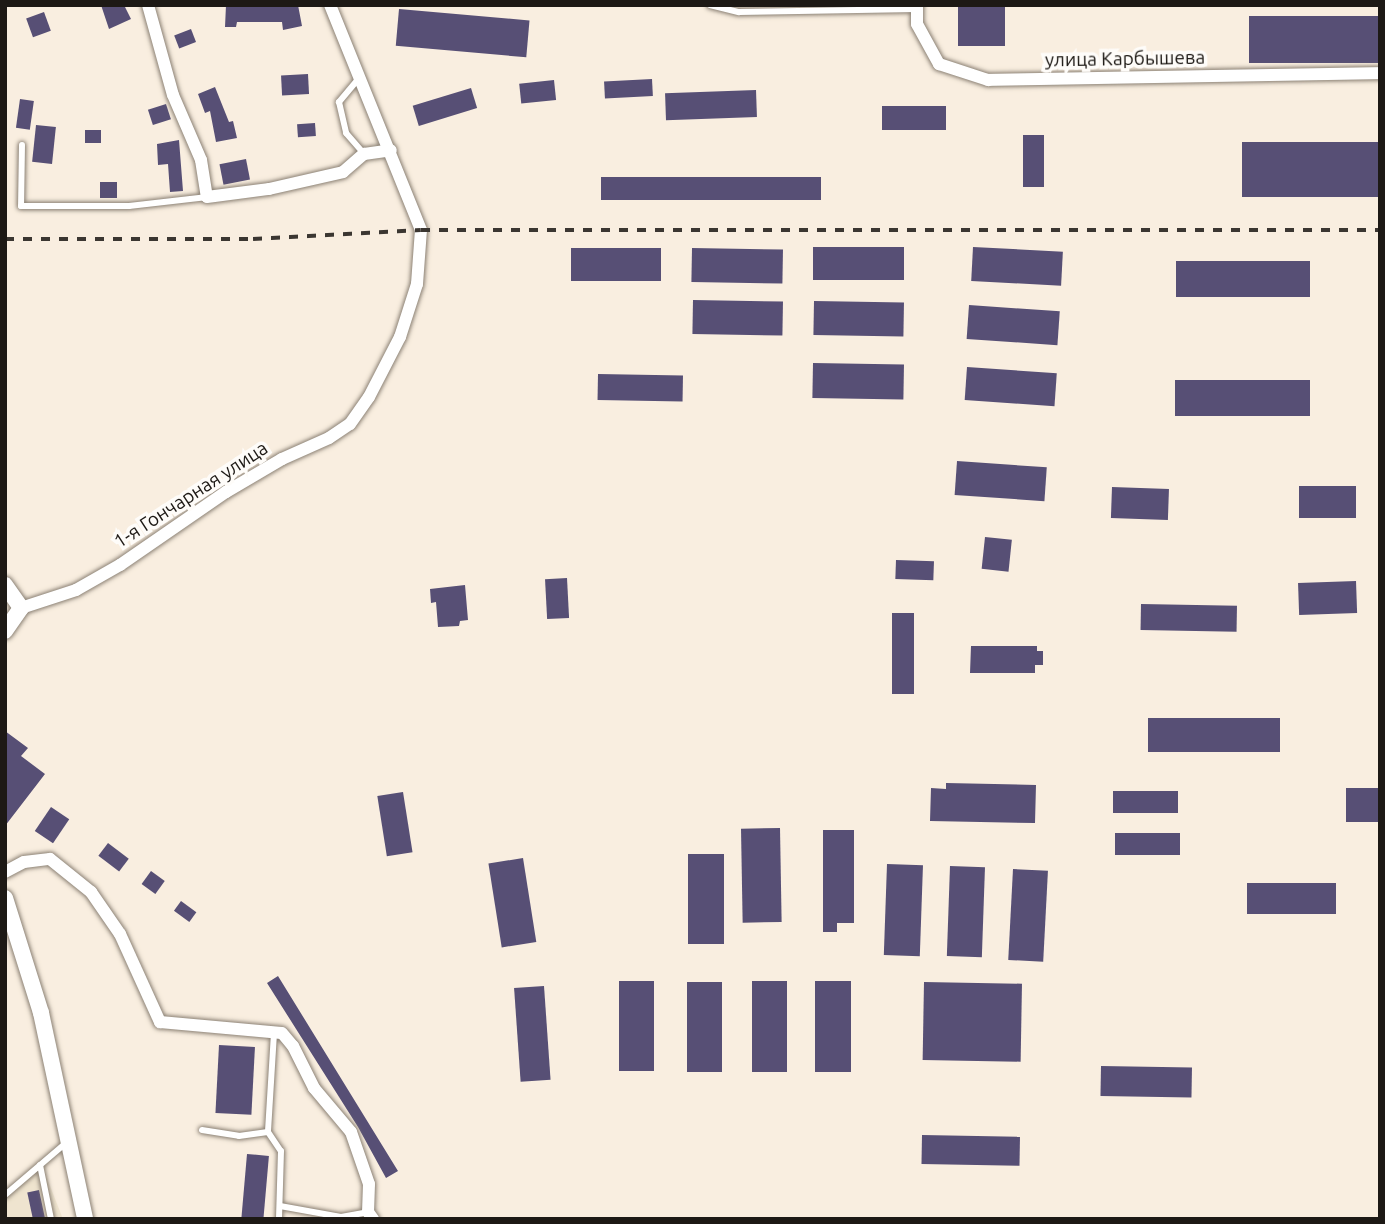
<!DOCTYPE html>
<html>
<head>
<meta charset="utf-8">
<style>
	body { margin:0 }
	#map { position:relative; width:1385px; height:1224px; overflow:hidden; background:#f9eee0; font-family:Ubuntu,sans-serif }
	div>[style] { position:absolute }
	.industrial>* { inset:0; background:#efe4cf }
	.building>* { inset:0; background:#574f75; transform-origin:0 0 }
	.roads { filter:drop-shadow(0 0 2px #8b8174) drop-shadow(0 0 2px #8b8174) }
	.service>* { height:6px; margin:-3px; padding:0 3px; transform-origin:3px; border-radius:3px; background:#fff }
	.minor>* { height:12px; margin:-6px; padding:0 6px; transform-origin:6px; border-radius:6px; background:#fff }
	.tertiary>* { height:16px; margin:-8px; padding:0 8px; transform-origin:8px; border-radius:8px; background:#fff }
	.rail>* { height:3.5px; margin-top:-1.75px; transform-origin:0; background:repeating-linear-gradient(90deg,#3b3631 0 9px,transparent 0 18px) }
	span { translate:-50% -50%; white-space:nowrap; text-align:center; line-height:1.15; -webkit-text-stroke:7px #fefcf9; paint-order:stroke }
	.street-label { font-size:19px; color:#1d1915 }
	.frame { position:absolute; inset:0; border:7px solid #1d1915; pointer-events:none }
</style>
</head>
<body>
<div id="map">
	<div class="industrial">
		<i style="clip-path:polygon(41px 1163px,63px 1219px,5px 1219px,5px 1195px)"></i>
	</div>
	<div class="building">
		<i style="clip-path:polygon(101px 5px,124px 5px,131px 19px,109px 29px)"></i>
		<i style="clip-path:polygon(226px 5px,298px 5px,302px 26px,283px 30px,282px 22px,237px 22px,236px 27px,225px 27px)"></i>
		<i style="left:958px;top:5px;width:47px;height:41px"></i>
		<i style="left:399px;top:9px;width:131px;height:37px;rotate:5deg"></i>
		<i style="left:44px;top:12px;width:20px;height:19px;rotate:70deg"></i>
		<i style="left:1380px;top:16px;width:47px;height:131px;rotate:90deg"></i>
		<i style="left:191px;top:29px;width:14px;height:18px;rotate:69deg"></i>
		<i style="left:308px;top:74px;width:20px;height:27px;rotate:87deg"></i>
		<i style="left:652px;top:79px;width:17px;height:48px;rotate:87deg"></i>
		<i style="left:554px;top:80px;width:20px;height:35px;rotate:84deg"></i>
		<i style="clip-path:polygon(215px 87px,229px 122px,233px 121px,237px 138px,216px 142px,210px 111px,205px 113px,198px 94px)"></i>
		<i style="left:471px;top:88px;width:21px;height:61px;rotate:73deg"></i>
		<i style="left:756px;top:90px;width:27px;height:91px;rotate:88deg"></i>
		<i style="left:20px;top:99px;width:14px;height:29px;rotate:8deg"></i>
		<i style="left:166px;top:104px;width:16px;height:19px;rotate:72deg"></i>
		<i style="left:882px;top:106px;width:64px;height:24px"></i>
		<i style="left:315px;top:123px;width:13px;height:18px;rotate:86deg"></i>
		<i style="left:36px;top:125px;width:20px;height:37px;rotate:6deg"></i>
		<i style="left:85px;top:130px;width:16px;height:13px"></i>
		<i style="left:1023px;top:135px;width:21px;height:52px"></i>
		<i style="clip-path:polygon(179px 140px,183px 191px,170px 192px,168px 164px,158px 165px,157px 144px)"></i>
		<i style="left:1242px;top:142px;width:138px;height:55px"></i>
		<i style="left:246px;top:159px;width:21px;height:27px;rotate:79deg"></i>
		<i style="left:821px;top:177px;width:23px;height:220px;rotate:90deg"></i>
		<i style="left:100px;top:182px;width:17px;height:16px"></i>
		<i style="left:904px;top:247px;width:33px;height:91px;rotate:90deg"></i>
		<i style="left:973px;top:247px;width:90px;height:34px;rotate:3deg"></i>
		<i style="left:571px;top:248px;width:90px;height:33px"></i>
		<i style="left:692px;top:248px;width:91px;height:34px;rotate:1deg"></i>
		<i style="left:1176px;top:261px;width:134px;height:36px"></i>
		<i style="left:693px;top:300px;width:90px;height:34px;rotate:1deg"></i>
		<i style="left:814px;top:301px;width:90px;height:34px;rotate:1deg"></i>
		<i style="left:969px;top:305px;width:91px;height:34px;rotate:4deg"></i>
		<i style="left:813px;top:363px;width:91px;height:35px;rotate:1deg"></i>
		<i style="left:967px;top:367px;width:90px;height:33px;rotate:4deg"></i>
		<i style="left:598px;top:374px;width:85px;height:26px;rotate:1deg"></i>
		<i style="left:1175px;top:380px;width:135px;height:36px"></i>
		<i style="left:957px;top:461px;width:90px;height:34px;rotate:4deg"></i>
		<i style="left:1299px;top:486px;width:57px;height:32px"></i>
		<i style="left:1112px;top:487px;width:57px;height:31px;rotate:2deg"></i>
		<i style="left:985px;top:537px;width:27px;height:32px;rotate:6deg"></i>
		<i style="left:896px;top:560px;width:38px;height:19px;rotate:2deg"></i>
		<i style="left:567px;top:578px;width:40px;height:22px;rotate:87deg"></i>
		<i style="left:1356px;top:581px;width:32px;height:58px;rotate:88deg"></i>
		<i style="clip-path:polygon(465px 585px,468px 620px,460px 621px,459px 626px,438px 627px,436px 602px,431px 603px,430px 589px)"></i>
		<i style="left:1141px;top:604px;width:96px;height:26px;rotate:1deg"></i>
		<i style="left:892px;top:613px;width:22px;height:81px"></i>
		<i style="clip-path:polygon(971px 646px,1037px 646px,1037px 651px,1043px 651px,1043px 665px,1035px 665px,1035px 673px,970px 673px)"></i>
		<i style="left:1148px;top:718px;width:132px;height:34px"></i>
		<i style="clip-path:polygon(5px 731px,28px 748px,21px 756px,45px 774px,5px 826px)"></i>
		<i style="clip-path:polygon(946px 783px,1036px 785px,1035px 823px,930px 821px,931px 788px,946px 789px)"></i>
		<i style="left:1380px;top:788px;width:34px;height:34px;rotate:90deg"></i>
		<i style="left:1113px;top:791px;width:65px;height:22px"></i>
		<i style="left:403px;top:792px;width:61px;height:26px;rotate:81deg"></i>
		<i style="left:51px;top:807px;width:22px;height:29px;rotate:34deg"></i>
		<i style="left:780px;top:828px;width:94px;height:39px;rotate:89deg"></i>
		<i style="clip-path:polygon(823px 830px,854px 830px,854px 923px,837px 923px,837px 932px,823px 932px)"></i>
		<i style="left:1115px;top:833px;width:65px;height:22px"></i>
		<i style="left:108px;top:843px;width:26px;height:16px;rotate:37deg"></i>
		<i style="left:688px;top:854px;width:36px;height:90px"></i>
		<i style="left:523px;top:858px;width:85px;height:35px;rotate:81deg"></i>
		<i style="left:887px;top:864px;width:36px;height:91px;rotate:2deg"></i>
		<i style="left:950px;top:866px;width:35px;height:90px;rotate:2deg"></i>
		<i style="left:1013px;top:869px;width:35px;height:91px;rotate:3deg"></i>
		<i style="left:151px;top:871px;width:17px;height:16px;rotate:36deg"></i>
		<i style="left:1247px;top:883px;width:89px;height:31px"></i>
		<i style="left:181px;top:901px;width:19px;height:12px;rotate:36deg"></i>
		<i style="clip-path:polygon(278px 976px,398px 1171px,386px 1178px,358px 1127px,267px 983px)"></i>
		<i style="left:619px;top:981px;width:35px;height:90px"></i>
		<i style="left:752px;top:981px;width:35px;height:91px"></i>
		<i style="left:815px;top:981px;width:36px;height:91px"></i>
		<i style="left:687px;top:982px;width:35px;height:90px"></i>
		<i style="left:924px;top:982px;width:98px;height:78px;rotate:1deg"></i>
		<i style="left:544px;top:986px;width:94px;height:30px;rotate:86deg"></i>
		<i style="left:219px;top:1045px;width:36px;height:68px;rotate:3deg"></i>
		<i style="left:1101px;top:1066px;width:91px;height:30px;rotate:1deg"></i>
		<i style="left:922px;top:1135px;width:98px;height:29px;rotate:1deg"></i>
		<i style="left:247px;top:1154px;width:22px;height:65px;rotate:5deg"></i>
		<i style="left:39px;top:1190px;width:30px;height:12px;rotate:78deg"></i>
	</div>
	<div class="roads">
		<div class="service">
			<i style="left:710px;top:5px;width:30px;rotate:14deg"></i>
			<i style="left:739px;top:12px;width:178px;rotate:-1deg"></i>
			<i style="left:360px;top:77px;width:33px;rotate:130deg"></i>
			<i style="left:339px;top:102px;width:32px;rotate:77deg"></i>
			<i style="left:346px;top:133px;width:28px;rotate:49deg"></i>
			<i style="left:22px;top:145px;width:61px;rotate:90.9deg"></i>
			<i style="left:21px;top:206px;width:108px"></i>
			<i style="left:129px;top:206px;width:79px;rotate:-6.6deg"></i>
			<i style="left:274px;top:1033px;width:99px;rotate:93.5deg"></i>
			<i style="left:268px;top:1132px;width:23px;rotate:56deg"></i>
			<i style="left:281px;top:1151px;width:68px;rotate:91.7deg"></i>
			<i style="left:202px;top:1130px;width:37px;rotate:9deg"></i>
			<i style="left:239px;top:1136px;width:29px;rotate:-8deg"></i>
			<i style="left:40px;top:1165px;width:55px;rotate:78.5deg"></i>
			<i style="left:5px;top:1195px;width:82px;rotate:-40.5deg"></i>
			<i style="left:280px;top:1206px;width:62px;rotate:10.2deg"></i>
			<i style="left:341px;top:1217px;width:27px;rotate:-10deg"></i>
		</div>
		<div class="minor">
			<i style="left:148px;top:5px;width:93px;rotate:74.5deg"></i>
			<i style="left:173px;top:95px;width:71px;rotate:66.7deg"></i>
			<i style="left:201px;top:160px;width:37px;rotate:81deg"></i>
			<i style="left:207px;top:197px;width:63px;rotate:-7.4deg"></i>
			<i style="left:269px;top:189px;width:76px;rotate:-12.9deg"></i>
			<i style="left:343px;top:172px;width:28px;rotate:-41deg"></i>
			<i style="left:364px;top:154px;width:27px;rotate:-8deg"></i>
			<i style="left:917px;top:5px;width:19px;rotate:90deg"></i>
			<i style="left:917px;top:24px;width:46px;rotate:61.2deg"></i>
			<i style="left:939px;top:64px;width:52px;rotate:18.1deg"></i>
			<i style="left:988px;top:80px;width:392px;rotate:-1deg"></i>
			<i style="left:21px;top:608px;width:58px;rotate:-18.1deg"></i>
			<i style="left:76px;top:590px;width:51px;rotate:-29.6deg"></i>
			<i style="left:120px;top:565px;width:129px;rotate:-34.6deg"></i>
			<i style="left:226px;top:492px;width:65px;rotate:-30.5deg"></i>
			<i style="left:282px;top:459px;width:51px;rotate:-24.1deg"></i>
			<i style="left:329px;top:438px;width:25px;rotate:-34deg"></i>
			<i style="left:350px;top:424px;width:33px;rotate:-55deg"></i>
			<i style="left:369px;top:397px;width:68px;rotate:-62.7deg"></i>
			<i style="left:400px;top:337px;width:56px;rotate:-72.2deg"></i>
			<i style="left:417px;top:284px;width:54px;rotate:-85.8deg"></i>
			<i style="left:421px;top:230px;width:243px;rotate:-112deg"></i>
			<i style="left:5px;top:872px;width:21px;rotate:-28deg"></i>
			<i style="left:24px;top:862px;width:26px;rotate:-7deg"></i>
			<i style="left:50px;top:859px;width:53px;rotate:38.8deg"></i>
			<i style="left:91px;top:892px;width:51px;rotate:55.4deg"></i>
			<i style="left:120px;top:934px;width:97px;rotate:65.6deg"></i>
			<i style="left:160px;top:1022px;width:122px;rotate:5.2deg"></i>
			<i style="left:282px;top:1033px;width:17px;rotate:50deg"></i>
			<i style="left:293px;top:1046px;width:47px;rotate:63.4deg"></i>
			<i style="left:314px;top:1088px;width:57px;rotate:49.9deg"></i>
			<i style="left:351px;top:1132px;width:55px;rotate:70.9deg"></i>
			<i style="left:369px;top:1184px;width:28px;rotate:92deg"></i>
			<i style="left:368px;top:1212px;width:9px;rotate:54deg"></i>
		</div>
		<div class="tertiary">
			<i style="left:5px;top:585px;width:28px;rotate:55deg"></i>
			<i style="left:21px;top:608px;width:28px;rotate:125deg"></i>
			<i style="left:5px;top:898px;width:121px;rotate:72.6deg"></i>
			<i style="left:41px;top:1013px;width:211px;rotate:77.9deg"></i>
		</div>
	</div>
	<div class="rail">
		<i style="left:5px;top:239px;width:248px"></i>
		<i style="left:253px;top:239px;width:168px;rotate:-3.1deg"></i>
		<i style="left:421px;top:230px;width:959px"></i>
	</div>
	<div class="street-label">
		<span style="left:1125px;top:59px;rotate:-1deg">улица Карбышева</span>
		<span style="left:191px;top:495px;rotate:-33deg">1-я Гончарная улица</span>
	</div>
	<div class="frame"></div>
</div>
</body>
</html>
